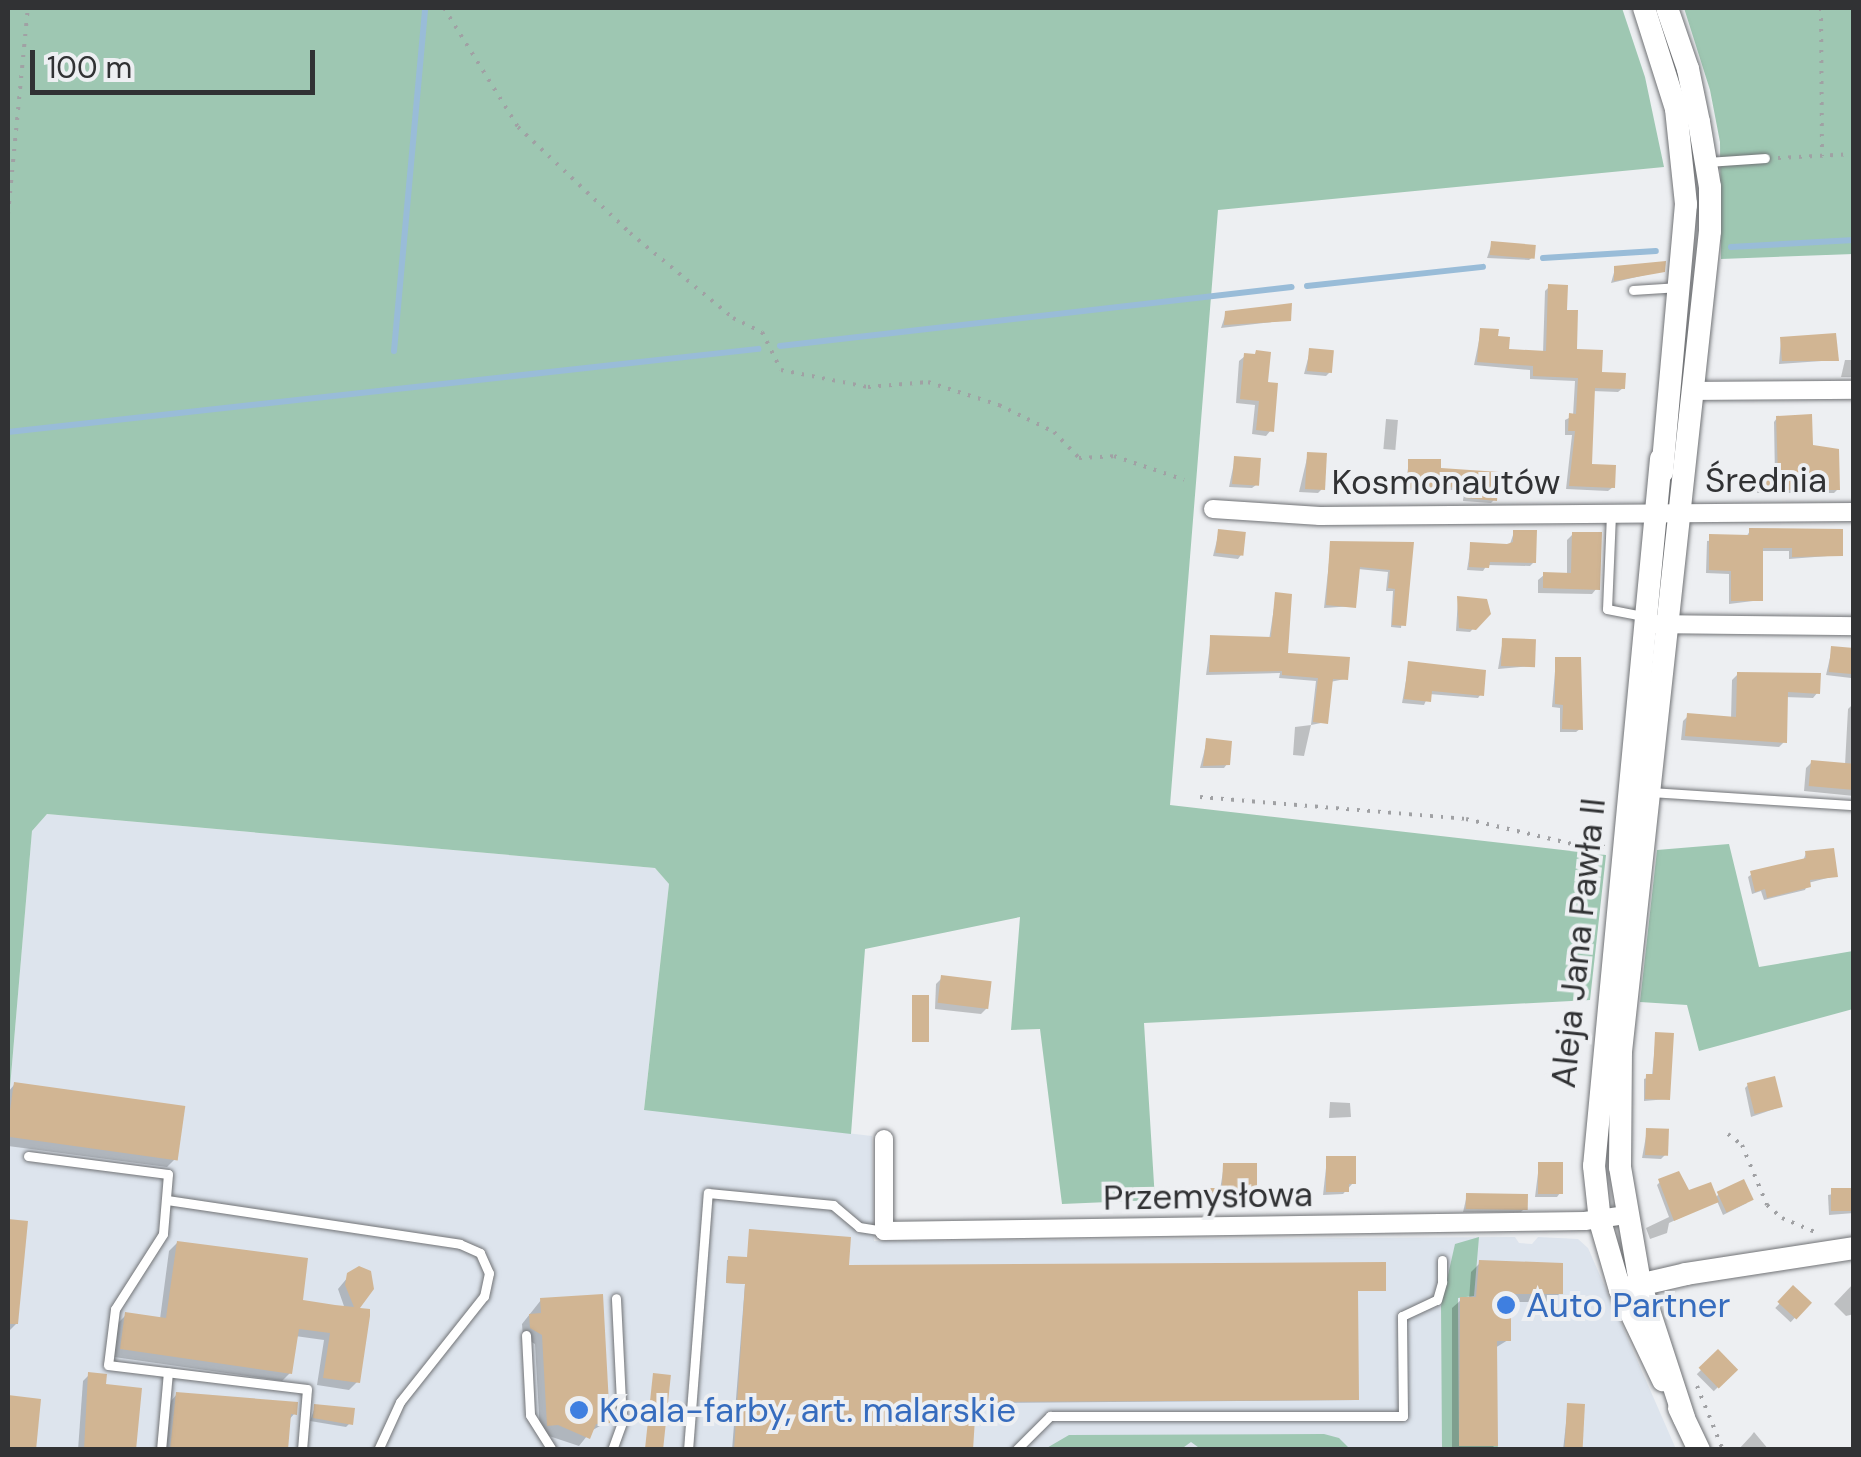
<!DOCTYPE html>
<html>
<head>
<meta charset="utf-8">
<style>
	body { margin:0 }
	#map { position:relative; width:1861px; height:1457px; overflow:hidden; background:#edeff2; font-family:"DM Sans",sans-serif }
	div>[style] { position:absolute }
	.built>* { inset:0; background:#dde4ed }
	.green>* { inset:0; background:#9ec7b2 }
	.shadow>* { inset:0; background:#0003; transform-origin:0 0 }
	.stream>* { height:6px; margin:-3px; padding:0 3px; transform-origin:3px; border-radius:3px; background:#99bcd8 }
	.building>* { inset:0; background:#d1b593; transform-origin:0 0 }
	.path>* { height:4px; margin-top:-2px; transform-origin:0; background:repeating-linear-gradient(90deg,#a0a1a4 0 2.5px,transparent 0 10.5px) }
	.roads { filter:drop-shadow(0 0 2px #717376) drop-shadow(0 0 2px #717376) }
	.service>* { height:9px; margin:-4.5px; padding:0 4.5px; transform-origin:4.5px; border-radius:4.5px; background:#fff }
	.minor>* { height:18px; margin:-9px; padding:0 9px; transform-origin:9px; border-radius:9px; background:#fff }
	.tertiary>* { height:22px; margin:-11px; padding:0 11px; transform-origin:11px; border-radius:11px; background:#fff }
	.dots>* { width:28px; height:28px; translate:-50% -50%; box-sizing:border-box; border:5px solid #edeff2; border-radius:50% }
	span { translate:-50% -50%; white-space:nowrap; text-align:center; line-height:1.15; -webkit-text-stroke:8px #edeff2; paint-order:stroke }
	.street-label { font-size:35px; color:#313234 }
	.shop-label { font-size:35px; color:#366cbe }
	.left { translate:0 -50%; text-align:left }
	.frame { position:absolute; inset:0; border:10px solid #313234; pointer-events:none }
	.scale { position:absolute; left:30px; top:50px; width:285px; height:45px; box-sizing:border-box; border:5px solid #313234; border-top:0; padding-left:12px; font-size:30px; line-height:35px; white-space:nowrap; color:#313234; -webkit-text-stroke:8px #edeff2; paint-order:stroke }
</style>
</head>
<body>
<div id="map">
	<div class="built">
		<i style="clip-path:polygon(47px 814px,655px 868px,669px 884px,644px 1109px,872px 1136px,874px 1241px,1515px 1237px,1519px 1243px,1532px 1244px,1538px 1237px,1578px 1239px,1588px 1248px,1676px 1449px,8px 1450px,8px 1111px,32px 831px)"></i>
	</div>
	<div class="green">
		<i style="clip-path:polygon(8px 8px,1622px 8px,1645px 77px,1664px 167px,1218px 210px,1170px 805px,1606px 855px,1590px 1000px,1144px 1023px,1155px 1200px,1062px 1204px,1040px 1029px,1011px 1030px,1020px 917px,865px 949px,851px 1134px,644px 1110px,669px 884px,655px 868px,47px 814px,32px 831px,8px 1111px)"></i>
		<i style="clip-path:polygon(1684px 8px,1853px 8px,1853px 254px,1721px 259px,1720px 142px,1710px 90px)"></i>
		<i style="clip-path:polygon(1729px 844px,1759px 967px,1853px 951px,1853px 1009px,1699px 1051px,1687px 1005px,1640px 1002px,1657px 850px)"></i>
		<i style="clip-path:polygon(1479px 1237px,1474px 1296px,1458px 1298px,1459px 1446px,1498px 1446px,1497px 1449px,1442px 1449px,1441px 1306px,1455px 1244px)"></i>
		<i style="clip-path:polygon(1324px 1434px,1339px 1438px,1350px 1449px,1202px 1450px,1191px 1442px,1180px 1450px,1045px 1449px,1069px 1435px)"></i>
	</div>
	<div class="shadow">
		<i style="clip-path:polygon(1492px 243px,1533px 257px,1529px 260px,1487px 258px)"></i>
		<i style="clip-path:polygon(1615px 269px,1662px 271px,1611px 283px)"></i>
		<i style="clip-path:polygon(1549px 287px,1565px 313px,1574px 351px,1623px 388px,1618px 392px,1593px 391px,1590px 466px,1613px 487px,1608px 491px,1566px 489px,1572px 435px,1565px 435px,1565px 420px,1573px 416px,1575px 381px,1530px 379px,1530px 370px,1474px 365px,1481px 331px,1506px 351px,1543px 353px,1545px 291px)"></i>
		<i style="clip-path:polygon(1226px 313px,1288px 320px,1221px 328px)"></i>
		<i style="clip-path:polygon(1781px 339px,1836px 360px,1779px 364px)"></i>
		<i style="clip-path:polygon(1310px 351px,1330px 372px,1326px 376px,1304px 374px)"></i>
		<i style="clip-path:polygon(1245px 356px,1271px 430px,1266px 436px,1252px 434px,1255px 405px,1236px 403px,1239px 361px)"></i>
		<i style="clip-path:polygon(1845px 360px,1854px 360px,1854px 377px,1841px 377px)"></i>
		<i style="clip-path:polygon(1777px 418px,1811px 447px,1838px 489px,1834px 493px,1757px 493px,1761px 478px,1775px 478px,1774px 422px)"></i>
		<i style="left:1386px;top:419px;width:12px;height:30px;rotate:5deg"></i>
		<i style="clip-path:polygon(1308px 454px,1322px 489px,1318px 493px,1299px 492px)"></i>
		<i style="clip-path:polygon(1235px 458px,1256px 485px,1252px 488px,1229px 487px)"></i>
		<i style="clip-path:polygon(1409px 461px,1438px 470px,1495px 499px,1491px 503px,1463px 501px,1464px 490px,1405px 490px)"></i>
		<i style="clip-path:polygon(1750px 531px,1841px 555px,1789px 559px,1789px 551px,1761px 551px,1761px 600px,1729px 604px,1729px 574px,1706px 573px,1707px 541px,1746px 537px)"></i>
		<i style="clip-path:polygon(1219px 532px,1241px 555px,1238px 559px,1213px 556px)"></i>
		<i style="clip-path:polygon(1514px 532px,1534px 562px,1530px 566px,1487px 565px,1483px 571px,1467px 570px,1471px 545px,1510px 544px)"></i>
		<i style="clip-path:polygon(1573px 534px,1597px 588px,1592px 594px,1538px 593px,1538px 580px,1544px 575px,1567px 575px,1567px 540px)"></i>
		<i style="clip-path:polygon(1331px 544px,1411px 545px,1401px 628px,1391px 627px,1393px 591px,1386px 591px,1388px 572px,1358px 569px,1354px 606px,1324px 608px)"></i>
		<i style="clip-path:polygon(1276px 595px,1286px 655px,1345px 679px,1330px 682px,1326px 722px,1311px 725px,1304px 756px,1293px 755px,1295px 727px,1311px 725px,1316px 681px,1279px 678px,1280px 673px,1206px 675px,1211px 638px,1269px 640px)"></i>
		<i style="clip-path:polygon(1458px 598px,1488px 613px,1470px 632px,1456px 631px)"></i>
		<i style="clip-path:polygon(1503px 640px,1532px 666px,1498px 669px)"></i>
		<i style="clip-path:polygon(1832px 649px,1854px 675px,1851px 678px,1826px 675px)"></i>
		<i style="clip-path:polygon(1556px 659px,1580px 729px,1576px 732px,1560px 732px,1560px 708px,1552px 707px)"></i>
		<i style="clip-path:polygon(1409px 664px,1481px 694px,1478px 698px,1429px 694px,1424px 705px,1402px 703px)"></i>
		<i style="clip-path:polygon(1738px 674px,1818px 692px,1813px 698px,1785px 697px,1784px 742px,1779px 747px,1681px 740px,1683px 721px,1688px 716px,1731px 719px,1732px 680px)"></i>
		<i style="clip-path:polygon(1854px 703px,1854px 796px,1804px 791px,1806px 768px,1812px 762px,1845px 765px,1848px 709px)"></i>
		<i style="clip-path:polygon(1207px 741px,1227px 764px,1224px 768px,1200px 768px)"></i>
		<i style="clip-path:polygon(1806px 853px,1835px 876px,1808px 883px,1805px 890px,1764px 900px,1761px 891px,1752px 894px,1748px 877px,1752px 874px,1803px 861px)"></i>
		<i style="clip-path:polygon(942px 978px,987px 1008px,981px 1014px,935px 1009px,936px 984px)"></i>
		<i style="clip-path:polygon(1656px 1035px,1668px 1099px,1644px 1101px,1644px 1079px,1652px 1076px)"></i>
		<i style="clip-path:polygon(14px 1085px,176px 1158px,167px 1167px,8px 1146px,8px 1092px)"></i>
		<i style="clip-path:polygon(1748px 1085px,1780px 1107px,1751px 1117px,1745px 1088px)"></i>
		<i style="clip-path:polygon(1330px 1102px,1350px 1103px,1351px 1117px,1329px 1118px)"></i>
		<i style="clip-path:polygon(1647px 1131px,1665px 1155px,1661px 1159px,1642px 1158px)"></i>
		<i style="clip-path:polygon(1327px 1159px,1353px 1183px,1343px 1194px,1323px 1195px)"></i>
		<i style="clip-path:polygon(1224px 1165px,1254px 1190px,1244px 1194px,1244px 1205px,1216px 1203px,1207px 1193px,1220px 1190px)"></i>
		<i style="clip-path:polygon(1539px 1165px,1560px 1193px,1557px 1197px,1535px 1197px)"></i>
		<i style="clip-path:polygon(1660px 1182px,1687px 1193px,1715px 1198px,1719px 1194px,1747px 1203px,1723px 1215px,1717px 1201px,1669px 1223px,1667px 1233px,1650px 1239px,1646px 1228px,1669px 1217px,1657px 1185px)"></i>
		<i style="clip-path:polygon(1854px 1190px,1854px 1213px,1829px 1215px,1828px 1195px)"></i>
		<i style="clip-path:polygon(1467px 1195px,1525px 1208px,1521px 1212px,1463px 1212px)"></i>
		<i style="clip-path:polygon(8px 1222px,26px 1223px,16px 1324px,9px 1331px)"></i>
		<i style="clip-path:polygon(177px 1243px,300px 1302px,345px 1309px,338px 1289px,353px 1271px,357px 1382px,349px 1390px,317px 1385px,324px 1340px,295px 1336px,290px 1373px,282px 1381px,114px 1357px,118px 1323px,126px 1315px,160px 1319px,169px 1251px)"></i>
		<i style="clip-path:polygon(727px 1260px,846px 1267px,1384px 1290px,1356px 1291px,1355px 1400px,973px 1403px,971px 1450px,732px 1450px,745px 1284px,726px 1283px)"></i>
		<i style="clip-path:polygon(1480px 1263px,1560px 1293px,1552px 1302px,1508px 1302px,1508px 1340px,1495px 1348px,1495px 1445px,1490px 1450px,1452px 1450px,1452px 1308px,1461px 1300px,1469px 1300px,1471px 1272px)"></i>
		<i style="clip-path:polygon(1854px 1283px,1854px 1314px,1846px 1316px,1834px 1304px)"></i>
		<i style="left:1793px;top:1289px;width:21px;height:26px;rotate:43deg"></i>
		<i style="clip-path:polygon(541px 1300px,607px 1422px,591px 1431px,579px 1446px,540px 1433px,535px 1344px,523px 1337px,522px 1324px)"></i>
		<i style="left:1718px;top:1353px;width:24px;height:30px;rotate:45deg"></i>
		<i style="clip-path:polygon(89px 1375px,103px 1387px,133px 1450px,78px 1450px,83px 1381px)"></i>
		<i style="clip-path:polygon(177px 1394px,294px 1414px,288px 1421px,285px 1450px,166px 1450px,171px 1401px)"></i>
		<i style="clip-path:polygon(1568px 1406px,1582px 1450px,1563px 1450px)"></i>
		<i style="clip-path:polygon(315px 1407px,350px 1423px,346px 1427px,310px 1421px)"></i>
		<i style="clip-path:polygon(1754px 1432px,1769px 1450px,1738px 1450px,1751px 1436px)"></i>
	</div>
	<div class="stream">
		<i style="left:1731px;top:247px;width:123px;rotate:-3.3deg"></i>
		<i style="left:1543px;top:258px;width:113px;rotate:-3.5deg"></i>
		<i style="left:1307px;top:286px;width:177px;rotate:-6.2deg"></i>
		<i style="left:780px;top:346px;width:515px;rotate:-6.57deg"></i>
		<i style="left:394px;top:351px;width:344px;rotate:-84.8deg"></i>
		<i style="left:8px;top:432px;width:755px;rotate:-6.32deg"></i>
	</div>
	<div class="building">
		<i style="left:1491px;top:241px;width:45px;height:14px;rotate:5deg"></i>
		<i style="clip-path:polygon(1666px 261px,1665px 272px,1614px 281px,1614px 266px)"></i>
		<i style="clip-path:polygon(1548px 284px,1568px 285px,1567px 310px,1578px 310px,1577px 349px,1603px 350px,1602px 372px,1626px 373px,1625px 389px,1595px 388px,1592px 464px,1616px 465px,1615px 488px,1569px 486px,1575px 431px,1568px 431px,1569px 413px,1576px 414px,1578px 378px,1533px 376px,1533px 366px,1477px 362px,1480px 328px,1499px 329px,1498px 336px,1510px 337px,1509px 349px,1546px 351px)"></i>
		<i style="clip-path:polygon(1292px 303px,1291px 321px,1224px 325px,1225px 311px)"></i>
		<i style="clip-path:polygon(1836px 333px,1839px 361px,1782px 361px,1780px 337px)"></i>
		<i style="left:1309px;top:348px;width:25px;height:23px;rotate:5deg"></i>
		<i style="clip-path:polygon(1256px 350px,1271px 352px,1268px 382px,1278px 383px,1274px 432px,1256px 430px,1259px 401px,1240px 399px,1244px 353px,1255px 354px)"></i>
		<i style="clip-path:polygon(1812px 414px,1813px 445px,1839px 449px,1840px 490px,1760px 490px,1760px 475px,1778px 475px,1776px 416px)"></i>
		<i style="left:1307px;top:452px;width:20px;height:37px;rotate:3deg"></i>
		<i style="left:1234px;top:456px;width:27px;height:28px;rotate:4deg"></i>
		<i style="clip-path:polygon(1408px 459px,1441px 459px,1441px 468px,1499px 472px,1497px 501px,1466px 498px,1467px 487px,1408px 488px)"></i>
		<i style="clip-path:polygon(1749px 528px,1843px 529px,1843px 556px,1792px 557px,1792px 548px,1763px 548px,1763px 601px,1731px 601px,1731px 571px,1709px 570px,1709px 534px,1749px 535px)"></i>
		<i style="left:1218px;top:529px;width:28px;height:24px;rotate:6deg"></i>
		<i style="clip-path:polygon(1513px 530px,1537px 530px,1536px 563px,1490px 562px,1489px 568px,1469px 567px,1470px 542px,1507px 544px,1513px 542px)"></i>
		<i style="clip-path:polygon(1572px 532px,1602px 532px,1600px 590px,1543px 588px,1543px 572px,1571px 573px)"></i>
		<i style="clip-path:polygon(1330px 541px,1414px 542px,1406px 626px,1392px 625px,1395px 589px,1388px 588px,1390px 570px,1360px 567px,1356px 608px,1326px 605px)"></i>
		<i style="clip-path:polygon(1275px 592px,1292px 594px,1288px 653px,1350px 657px,1348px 680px,1333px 679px,1328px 724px,1313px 722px,1318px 678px,1282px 675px,1282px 671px,1209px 672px,1210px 635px,1271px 637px)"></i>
		<i style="clip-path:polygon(1457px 596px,1487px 599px,1491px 614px,1476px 630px,1459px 628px)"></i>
		<i style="left:1502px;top:638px;width:34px;height:28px;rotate:2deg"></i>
		<i style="left:1831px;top:646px;width:23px;height:26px;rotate:5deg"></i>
		<i style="clip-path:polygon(1555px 657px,1581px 657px,1583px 730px,1562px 729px,1563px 705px,1555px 704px)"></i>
		<i style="clip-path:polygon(1408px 661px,1486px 670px,1484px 696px,1432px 691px,1431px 702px,1404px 699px)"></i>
		<i style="clip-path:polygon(1737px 672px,1821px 673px,1820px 694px,1788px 692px,1787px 743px,1685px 736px,1687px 713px,1736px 717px)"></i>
		<i style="clip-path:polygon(1206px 738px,1232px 741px,1230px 765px,1203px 766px)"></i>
		<i style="left:1811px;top:760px;width:43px;height:26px;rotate:5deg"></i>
		<i style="clip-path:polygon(1834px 848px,1838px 877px,1810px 880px,1811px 887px,1767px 898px,1765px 889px,1755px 892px,1750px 871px,1806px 858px,1805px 851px)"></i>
		<i style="left:941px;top:975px;width:51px;height:28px;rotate:7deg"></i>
		<i style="left:912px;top:995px;width:17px;height:47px"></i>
		<i style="clip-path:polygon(1655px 1032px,1674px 1033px,1670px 1100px,1645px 1099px,1646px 1074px,1653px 1074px)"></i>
		<i style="left:1775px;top:1076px;width:32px;height:29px;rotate:76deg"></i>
		<i style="left:14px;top:1082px;width:173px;height:55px;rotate:8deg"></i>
		<i style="left:1646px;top:1128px;width:23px;height:27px;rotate:2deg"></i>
		<i style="clip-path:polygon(1326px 1156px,1356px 1156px,1356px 1184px,1349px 1184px,1349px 1192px,1326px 1192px)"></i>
		<i style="left:1538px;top:1162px;width:25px;height:32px"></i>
		<i style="clip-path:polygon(1223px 1163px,1257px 1163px,1257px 1191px,1247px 1191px,1247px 1208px,1225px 1206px,1209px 1188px,1222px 1188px)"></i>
		<i style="clip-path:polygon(1679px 1171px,1689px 1190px,1711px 1182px,1719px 1202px,1674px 1221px,1658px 1179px)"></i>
		<i style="left:1744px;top:1179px;width:23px;height:30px;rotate:65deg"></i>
		<i style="left:1854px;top:1188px;width:23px;height:23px;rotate:90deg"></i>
		<i style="left:1466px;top:1193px;width:62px;height:16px;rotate:1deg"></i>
		<i style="clip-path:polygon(8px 1219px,28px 1221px,18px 1324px,8px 1324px)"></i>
		<i style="clip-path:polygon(749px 1229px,851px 1237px,849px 1265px,1386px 1262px,1386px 1291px,1358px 1291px,1359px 1400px,976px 1402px,973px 1450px,734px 1450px,745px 1284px,726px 1283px,728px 1256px,747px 1257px)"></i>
		<i style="clip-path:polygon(177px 1241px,308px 1258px,303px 1300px,335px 1305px,354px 1307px,345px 1285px,347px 1273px,359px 1266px,371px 1271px,374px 1289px,360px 1308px,370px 1309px,370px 1316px,360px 1383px,323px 1378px,330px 1333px,299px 1329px,292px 1374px,120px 1349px,125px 1312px,166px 1318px)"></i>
		<i style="clip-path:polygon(1479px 1260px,1563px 1263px,1563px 1294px,1511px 1294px,1511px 1341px,1497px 1341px,1498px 1446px,1459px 1446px,1460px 1297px,1476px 1297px)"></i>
		<i style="left:1793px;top:1285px;width:26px;height:23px;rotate:43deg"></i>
		<i style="clip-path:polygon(603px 1294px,610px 1423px,596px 1424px,590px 1439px,558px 1425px,547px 1426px,542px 1335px,530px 1328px,529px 1314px,541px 1313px,540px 1298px)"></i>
		<i style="left:1718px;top:1349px;width:29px;height:27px;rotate:46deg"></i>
		<i style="clip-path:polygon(88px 1372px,107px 1374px,106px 1384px,142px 1388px,136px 1450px,84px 1450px)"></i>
		<i style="left:653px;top:1373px;width:18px;height:77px;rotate:6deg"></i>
		<i style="clip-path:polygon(176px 1392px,298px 1402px,297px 1415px,291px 1414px,288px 1450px,170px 1450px)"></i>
		<i style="clip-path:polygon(8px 1395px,41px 1399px,36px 1450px,8px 1450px)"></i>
		<i style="left:1567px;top:1403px;width:18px;height:47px;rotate:3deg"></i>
		<i style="clip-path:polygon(314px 1404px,355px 1408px,353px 1425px,313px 1418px)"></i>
	</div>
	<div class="path">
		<i style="left:444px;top:8px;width:140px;rotate:58.1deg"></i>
		<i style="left:518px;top:127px;width:154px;rotate:43.4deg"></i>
		<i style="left:630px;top:233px;width:134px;rotate:39.5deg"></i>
		<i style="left:733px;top:318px;width:32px;rotate:26deg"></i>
		<i style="left:762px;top:332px;width:42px;rotate:63.4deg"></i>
		<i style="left:781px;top:370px;width:89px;rotate:11.1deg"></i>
		<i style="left:868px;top:387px;width:60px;rotate:-4.8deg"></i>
		<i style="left:928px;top:382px;width:75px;rotate:17.9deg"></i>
		<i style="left:999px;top:405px;width:61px;rotate:26.1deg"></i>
		<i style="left:1054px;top:432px;width:36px;rotate:46deg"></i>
		<i style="left:1079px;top:458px;width:35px;rotate:-3deg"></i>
		<i style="left:1114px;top:456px;width:74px;rotate:18.9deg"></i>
		<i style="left:1821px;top:8px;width:148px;rotate:89.6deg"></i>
		<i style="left:1778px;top:158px;width:76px;rotate:-3deg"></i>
		<i style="left:8px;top:214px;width:207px;rotate:-84.5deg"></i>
		<i style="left:8px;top:550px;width:60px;rotate:90deg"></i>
		<i style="left:1200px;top:797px;width:267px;rotate:4.7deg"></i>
		<i style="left:1466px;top:819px;width:118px;rotate:13.2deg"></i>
		<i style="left:1581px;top:846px;width:25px;rotate:2deg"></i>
		<i style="left:1728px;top:1134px;width:18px;rotate:38deg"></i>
		<i style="left:1742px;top:1145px;width:65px;rotate:67.4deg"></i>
		<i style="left:1767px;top:1205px;width:20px;rotate:41deg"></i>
		<i style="left:1782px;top:1218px;width:38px;rotate:23deg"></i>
		<i style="left:1697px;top:1386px;width:69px;rotate:67.9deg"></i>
	</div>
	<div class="roads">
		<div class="service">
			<i style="left:1708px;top:162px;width:57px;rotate:-4deg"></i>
			<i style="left:1633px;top:290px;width:46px;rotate:-3.7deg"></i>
			<i style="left:1611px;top:514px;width:95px;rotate:92.4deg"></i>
			<i style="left:1607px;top:609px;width:37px;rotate:11deg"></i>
			<i style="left:1651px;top:792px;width:203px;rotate:3.7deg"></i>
			<i style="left:28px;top:1156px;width:141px;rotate:7.3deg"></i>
			<i style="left:168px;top:1174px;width:60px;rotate:94.8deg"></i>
			<i style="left:163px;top:1234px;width:89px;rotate:122.6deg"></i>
			<i style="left:115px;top:1309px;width:56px;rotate:97.1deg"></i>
			<i style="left:108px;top:1365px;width:200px;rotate:6.9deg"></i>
			<i style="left:307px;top:1389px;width:61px;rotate:94.7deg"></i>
			<i style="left:167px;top:1200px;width:296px;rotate:8.5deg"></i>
			<i style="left:460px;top:1244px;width:22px;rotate:24deg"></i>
			<i style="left:480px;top:1253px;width:22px;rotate:66deg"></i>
			<i style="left:489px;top:1273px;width:24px;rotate:102deg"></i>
			<i style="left:484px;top:1296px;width:135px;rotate:128.4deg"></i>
			<i style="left:400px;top:1402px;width:53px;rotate:114.6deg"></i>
			<i style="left:526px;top:1335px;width:80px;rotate:87.1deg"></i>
			<i style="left:530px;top:1415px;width:41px;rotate:57.8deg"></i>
			<i style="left:161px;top:1450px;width:78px;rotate:-84.9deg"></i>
			<i style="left:612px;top:1450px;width:30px;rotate:-70deg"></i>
			<i style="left:622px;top:1422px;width:124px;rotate:-92.8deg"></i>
			<i style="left:688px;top:1450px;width:258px;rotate:-85.6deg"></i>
			<i style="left:708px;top:1193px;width:126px;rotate:5.5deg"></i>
			<i style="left:833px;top:1205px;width:34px;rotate:40deg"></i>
			<i style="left:859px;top:1227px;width:25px;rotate:9deg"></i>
			<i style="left:1016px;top:1450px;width:48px;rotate:-45deg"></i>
			<i style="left:1050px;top:1416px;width:353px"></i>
			<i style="left:1403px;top:1416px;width:100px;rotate:-90.6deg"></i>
			<i style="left:1402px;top:1316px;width:38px;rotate:-25deg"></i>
			<i style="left:1437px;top:1300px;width:19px;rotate:-74deg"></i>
			<i style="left:1442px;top:1282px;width:22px;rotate:-90deg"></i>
		</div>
		<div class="minor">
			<i style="left:1695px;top:391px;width:159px;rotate:-0.4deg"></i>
			<i style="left:1213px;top:509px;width:107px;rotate:3.7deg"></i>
			<i style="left:1320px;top:516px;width:534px;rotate:-0.43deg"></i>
			<i style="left:1654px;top:624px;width:200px;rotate:0.6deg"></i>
			<i style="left:884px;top:1139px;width:92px;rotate:90deg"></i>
			<i style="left:884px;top:1231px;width:701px;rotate:-0.82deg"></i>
			<i style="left:1585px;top:1221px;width:40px;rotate:-8.5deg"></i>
		</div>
		<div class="tertiary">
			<i style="left:1644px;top:8px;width:106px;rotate:72.4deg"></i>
			<i style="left:1676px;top:109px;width:96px;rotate:84deg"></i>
			<i style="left:1686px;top:204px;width:269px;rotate:95.1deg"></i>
			<i style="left:1667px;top:8px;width:65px;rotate:71deg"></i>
			<i style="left:1688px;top:69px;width:54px;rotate:78.3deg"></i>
			<i style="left:1699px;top:122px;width:66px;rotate:80.4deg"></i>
			<i style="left:1710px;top:187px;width:44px;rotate:90deg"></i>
			<i style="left:1710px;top:231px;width:825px;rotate:96.19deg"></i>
			<i style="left:1621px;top:1051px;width:116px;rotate:90.5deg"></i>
			<i style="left:1620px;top:1167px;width:118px;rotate:80.2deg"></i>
			<i style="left:1640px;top:1283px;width:142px;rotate:71.9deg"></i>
			<i style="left:1661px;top:459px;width:710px;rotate:95.41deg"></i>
			<i style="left:1594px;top:1166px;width:55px;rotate:83.8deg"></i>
			<i style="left:1600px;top:1221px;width:72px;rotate:73.8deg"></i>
			<i style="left:1620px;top:1290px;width:100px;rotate:64.5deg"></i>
			<i style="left:1626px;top:1288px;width:62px;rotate:-13.1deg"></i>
			<i style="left:1686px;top:1274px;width:170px;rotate:-8.8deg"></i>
			<i style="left:1679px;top:1408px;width:47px;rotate:64.5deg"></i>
		</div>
	</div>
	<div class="dots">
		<i style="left:1506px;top:1305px;background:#3f7fe0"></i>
		<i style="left:579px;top:1410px;background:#3f7fe0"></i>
	</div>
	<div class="street-label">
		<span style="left:1766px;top:480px">Średnia</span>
		<span style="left:1446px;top:482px">Kosmonautów</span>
		<span style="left:1578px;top:943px;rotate:-84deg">Aleja Jana Pawła II</span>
		<span style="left:1208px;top:1196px;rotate:-1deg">Przemysłowa</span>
	</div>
	<div class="shop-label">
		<span class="left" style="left:1526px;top:1305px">Auto Partner</span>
		<span class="left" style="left:599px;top:1410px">Koala-farby, art. malarskie</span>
	</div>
	<div class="frame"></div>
	<div class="scale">100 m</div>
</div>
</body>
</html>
